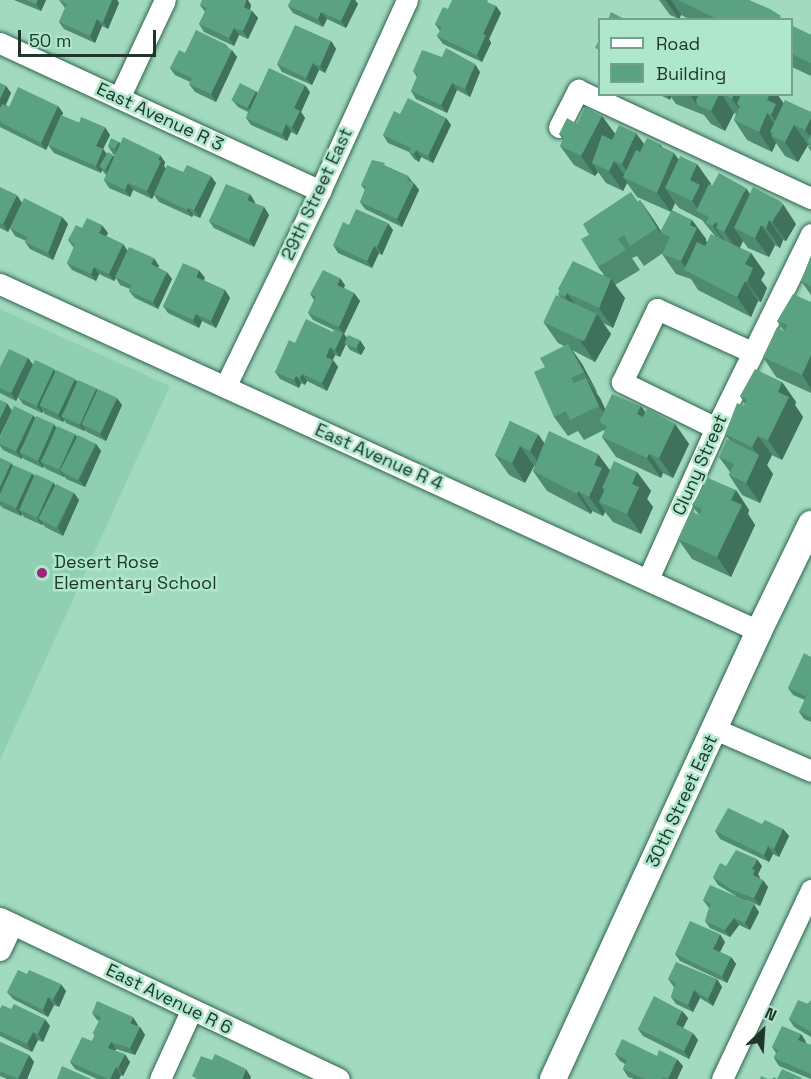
<!DOCTYPE html>
<html>
<head>
<meta charset="utf-8">
<style>
	body { margin:0 }
	#map { position:relative; width:811px; height:1079px; overflow:hidden; background:#a2dac0; font-family:"Space Grotesk",sans-serif }
	div>[style] { position:absolute }
	.built>* { inset:0; background:#90cfb1 }
	.roads { filter:drop-shadow(0 0 2px #2e644d) drop-shadow(0 0 2px #2e644d) }
	.minor>* { height:21px; margin:-10.5px; padding:0 10.5px; transform-origin:10.5px; border-radius:10.5px; background:#fff }
	.tertiary>* { height:26px; margin:-13px; padding:0 13px; transform-origin:13px; border-radius:13px; background:#fff }
	.wall>* { inset:0; background:#4e8b71 }
	.shaded-wall>* { inset:0; background:#40715c }
	.building>* { inset:0; background:#5ba283; transform-origin:0 0 }
	.dots>* { width:16px; height:16px; translate:-50% -50%; box-sizing:border-box; border:3px solid #afe7cc; border-radius:50% }
	span { translate:-50% -50%; white-space:nowrap; text-align:center; line-height:1.15; -webkit-text-stroke:5px #afe7cc; paint-order:stroke }
	.street-label { font-size:18px; color:#20362c }
	.poi-label { font-size:18px; color:#20362c }
	.left { translate:0 -50%; text-align:left }
	.legend { position:absolute; left:598px; top:18px; width:195px; height:78px; box-sizing:border-box; background:#afe7cc; border:2px solid #76a08c; margin:0; padding:8px 10px; list-style:none; font-size:18px; color:#20362c }
	.legend li { display:flex; align-items:center; gap:12px; height:30px }
	.legend b { width:30px; border:2px solid #76a08c }
	.north { position:absolute; left:733px; top:1001px; width:60px; height:60px; -webkit-text-stroke:4px #afe7cc; paint-order:stroke; rotate:25deg; font-size:16px; font-weight:700; line-height:24px; text-align:center; color:#20362c }
	.north::after { content:''; display:block; margin:auto; width:21px; height:27px; background:#20362c; clip-path:polygon(50% 0,100% 100%,50% 72%,0 100%) }
	.scale { position:absolute; left:18px; top:30px; width:138px; height:27px; box-sizing:border-box; border:3px solid #20362c; border-top:0; padding-left:8px; font-size:18px; line-height:21px; white-space:nowrap; color:#20362c; -webkit-text-stroke:4px #afe7cc; paint-order:stroke }
</style>
</head>
<body>
<div id="map">
	<div class="built">
		<i style="clip-path:polygon(0 309px,170px 386px,0 760px)"></i>
	</div>
	<div class="roads">
		<div class="minor">
			<i style="left:0;top:43px;width:353px;rotate:24.8deg"></i>
			<i style="left:119px;top:98px;width:108px;rotate:-64.9deg"></i>
			<i style="left:559px;top:127px;width:42px;rotate:-62.8deg"></i>
			<i style="left:578px;top:90px;width:257px;rotate:24.9deg"></i>
			<i style="left:0;top:284px;width:835px;rotate:24.57deg"></i>
			<i style="left:225px;top:387px;width:218px;rotate:-64.1deg"></i>
			<i style="left:320px;top:191px;width:210px;rotate:-65.5deg"></i>
			<i style="left:716px;top:428px;width:105px;rotate:-153.9deg"></i>
			<i style="left:622px;top:382px;width:81px;rotate:-64.4deg"></i>
			<i style="left:657px;top:309px;width:104px;rotate:24.4deg"></i>
			<i style="left:648px;top:579px;width:166px;rotate:-65.8deg"></i>
			<i style="left:716px;top:428px;width:216px;rotate:-63.9deg"></i>
			<i style="left:715px;top:729px;width:105px;rotate:23.6deg"></i>
			<i style="left:0;top:918px;width:375px;rotate:25.4deg"></i>
			<i style="left:0;top:950px;width:29px;rotate:-65deg"></i>
			<i style="left:160px;top:1079px;width:75px;rotate:-65.5deg"></i>
			<i style="left:722px;top:1079px;width:209px;rotate:-64.8deg"></i>
		</div>
		<div class="tertiary">
			<i style="left:553px;top:1079px;width:493px;rotate:-65.3deg"></i>
			<i style="left:759px;top:631px;width:119px;rotate:-64.1deg"></i>
		</div>
	</div>
	<div class="wall">
		<i style="clip-path:polygon(14px 0,46px 0,41px 11px)"></i>
		<i style="clip-path:polygon(59px 0,117px 0,119px 3px,108px 29px,102px 26px,95px 43px,64px 29px,59px 22px,65px 8px)"></i>
		<i style="clip-path:polygon(291px 0,355px 0,358px 4px,346px 28px,327px 19px,323px 27px,293px 13px,288px 6px)"></i>
		<i style="clip-path:polygon(659px 0,749px 0,784px 20px,691px 20px,681px 15px,679px 19px,670px 15px)"></i>
		<i style="clip-path:polygon(491px 4px,496px 6px,501px 13px,489px 39px,491px 43px,482px 62px,443px 44px,437px 36px,440px 31px,435px 24px,448px 9px)"></i>
		<i style="clip-path:polygon(200px 5px,251px 5px,250px 10px,252px 11px,258px 18px,248px 39px,239px 35px,234px 46px,204px 32px,199px 24px,205px 12px)"></i>
		<i style="clip-path:polygon(792px 26px,811px 35px,811px 76px,792px 67px)"></i>
		<i style="clip-path:polygon(331px 41px,336px 49px,325px 73px,319px 70px,312px 85px,282px 72px,277px 64px)"></i>
		<i style="clip-path:polygon(225px 44px,237px 57px,216px 102px,195px 92px,189px 84px,190px 82px,175px 75px,170px 68px,185px 53px)"></i>
		<i style="clip-path:polygon(413px 71px,480px 72px,470px 97px,457px 90px,447px 113px,416px 99px,411px 91px,417px 77px)"></i>
		<i style="clip-path:polygon(0 83px,6px 86px,11px 93px,6px 105px,9px 107px,58px 106px,63px 113px,62px 116px,110px 135px,103px 149px,107px 154px,114px 157px,115px 155px,113px 154px,108px 146px,119px 142px,120px 144px,165px 162px,164px 166px,166px 169px,183px 172px,216px 183px,200px 218px,193px 215px,192px 217px,159px 202px,154px 195px,152px 199px,133px 190px,130px 197px,109px 188px,104px 180px,106px 175px,102px 170px,101px 173px,54px 153px,48px 145px,51px 139px,46px 150px,0 127px)"></i>
		<i style="clip-path:polygon(256px 91px,257px 93px,310px 92px,301px 112px,305px 118px,297px 135px,291px 132px,287px 141px,251px 125px,246px 118px,248px 112px,238px 107px,232px 100px)"></i>
		<i style="clip-path:polygon(658px 94px,777px 94px,783px 103px,811px 112px,811px 151px,808px 147px,809px 145px,808px 145px,798px 162px,785px 156px,776px 143px,772px 152px,747px 140px,734px 120px,736px 114px,734px 113px,725px 131px,711px 124px,704px 115px,676px 104px,671px 97px,670px 100px)"></i>
		<i style="clip-path:polygon(400px 114px,446px 118px,451px 125px,433px 163px,421px 157px,419px 162px,414px 159px,409px 152px,388px 143px,383px 135px)"></i>
		<i style="clip-path:polygon(evenodd,602px 116px,615px 134px,644px 144px,662px 147px,674px 153px,678px 159px,697px 164px,711px 184px,710px 185px,750px 194px,796px 224px,786px 241px,783px 240px,780px 248px,775px 245px,769px 257px,748px 248px,743px 241px,740px 248px,751px 253px,765px 273px,761px 280px,767px 288px,761px 302px,758px 301px,751px 317px,698px 290px,691px 279px,676px 274px,662px 254px,663px 253px,644px 266px,637px 256px,632px 258px,640px 270px,615px 285px,625px 298px,613px 328px,603px 323px,611px 334px,595px 362px,572px 350px,582px 364px,597px 392px,596px 393px,600px 398px,605px 409px,641px 406px,645px 412px,675px 424px,689px 444px,673px 478px,663px 473px,661px 478px,616px 457px,602px 437px,605px 431px,604px 430px,584px 440px,578px 431px,568px 436px,554px 417px,545px 367px,564px 346px,558px 343px,544px 323px,560px 297px,558px 294px,560px 291px,558px 289px,604px 275px,598px 267px,589px 235px,640px 200px,661px 231px,671px 212px,637px 197px,627px 183px,623px 191px,606px 183px,598px 172px,595px 176px,574px 165px,560px 146px,563px 140px,559px 134px,577px 124px,602px 116px,675px 203px,679px 208px,702px 220px,715px 236px,707px 242px,706px 241px,706px 239px,692px 220px,671px 212px,675px 203px)"></i>
		<i style="clip-path:polygon(388px 167px,408px 176px,419px 190px,402px 227px,365px 209px,360px 202px,365px 190px,361px 185px)"></i>
		<i style="clip-path:polygon(0 187px,22px 203px,62px 217px,68px 224px,53px 260px,30px 249px,25px 242px,26px 241px,15px 236px,10px 228px,17px 213px,8px 232px,0 228px)"></i>
		<i style="clip-path:polygon(255px 202px,254px 203px,264px 207px,269px 215px,254px 247px,214px 228px,209px 221px)"></i>
		<i style="clip-path:polygon(349px 225px,393px 230px,382px 255px,379px 253px,372px 268px,338px 253px,333px 245px)"></i>
		<i style="clip-path:polygon(82px 228px,108px 233px,106px 236px,123px 244px,128px 251px,159px 266px,158px 268px,172px 279px,158px 309px,135px 298px,129px 291px,130px 289px,120px 285px,116px 278px,114px 281px,99px 274px,96px 281px,72px 270px,67px 263px,74px 248px,68px 240px)"></i>
		<i style="clip-path:polygon(811px 256px,811px 295px,801px 281px)"></i>
		<i style="clip-path:polygon(205px 278px,203px 280px,225px 290px,230px 298px,216px 328px,202px 321px,199px 328px,168px 313px,163px 306px)"></i>
		<i style="clip-path:polygon(345px 285px,344px 288px,354px 293px,360px 301px,344px 334px,347px 338px,365px 348px,361px 355px,350px 350px,346px 344px,340px 357px,335px 355px,333px 360px,338px 367px,327px 391px,307px 381px,305px 385px,301px 383px,299px 388px,280px 379px,275px 372px,295px 343px,333px 332px,334px 330px,313px 320px,308px 313px,314px 300px,310px 294px)"></i>
		<i style="clip-path:polygon(811px 302px,811px 393px,776px 377px,763px 357px,784px 331px,777px 321px)"></i>
		<i style="clip-path:polygon(28px 358px,33px 365px,56px 372px,77px 381px,98px 391px,122px 405px,106px 441px,87px 432px,85px 430px,84px 431px,66px 423px,64px 420px,63px 422px,45px 414px,43px 411px,42px 413px,23px 404px,18px 397px,16px 401px,0 393px,0 367px)"></i>
		<i style="clip-path:polygon(782px 382px,796px 402px,795px 405px,803px 417px,782px 460px,772px 455px,767px 465px,773px 474px,760px 503px,742px 495px,729px 475px,730px 472px,719px 457px,730px 441px,725px 434px,745px 404px,740px 396px)"></i>
		<i style="clip-path:polygon(35px 418px,54px 424px,56px 428px,96px 444px,101px 451px,85px 487px,66px 479px,65px 477px,64px 477px,46px 469px,44px 466px,43px 468px,24px 459px,22px 457px,22px 459px,3px 450px,0 446px,0 437px)"></i>
		<i style="clip-path:polygon(510px 421px,544px 443px,610px 470px,637px 472px,651px 491px,647px 499px,653px 507px,641px 534px,613px 522px,605px 512px,603px 516px,592px 511px,591px 514px,547px 491px,533px 471px,535px 466px,534px 466px,525px 483px,509px 475px,495px 455px)"></i>
		<i style="clip-path:polygon(0 458px,11px 463px,13px 466px,34px 476px,74px 493px,79px 500px,63px 536px,45px 527px,43px 524px,42px 525px,24px 517px,22px 514px,21px 516px,3px 508px,0 505px,0 506px)"></i>
		<i style="clip-path:polygon(736px 490px,749px 510px,748px 514px,755px 525px,731px 577px,692px 559px,678px 539px,699px 515px,692px 505px)"></i>
		<i style="clip-path:polygon(811px 657px,811px 722px,804px 719px,799px 712px,805px 700px,793px 695px,788px 688px)"></i>
		<i style="clip-path:polygon(762px 824px,783px 829px,789px 836px,779px 857px,773px 854px,769px 862px,720px 839px,715px 831px)"></i>
		<i style="clip-path:polygon(726px 866px,762px 866px,758px 874px,760px 879px,768px 887px,760px 906px,745px 900px,759px 912px,750px 930px,739px 925px,730px 937px,710px 928px,705px 921px,709px 908px,703px 900px,736px 896px,718px 885px,713px 877px)"></i>
		<i style="clip-path:polygon(725px 942px,720px 952px,731px 957px,736px 964px,727px 983px,680px 961px,675px 954px)"></i>
		<i style="clip-path:polygon(668px 979px,717px 979px,722px 987px,713px 1006px,700px 998px,693px 1012px,676px 1004px,671px 997px,674px 987px)"></i>
		<i style="clip-path:polygon(66px 991px,59px 1007px,54px 1005px,48px 1017px,13px 999px,7px 992px)"></i>
		<i style="clip-path:polygon(811px 1001px,811px 1037px,794px 1027px,789px 1019px)"></i>
		<i style="clip-path:polygon(0 1009px,50px 1026px,43px 1042px,38px 1040px,32px 1052px,0 1036px)"></i>
		<i style="clip-path:polygon(682px 1011px,688px 1018px,683px 1028px,698px 1040px,689px 1059px,643px 1036px,638px 1029px)"></i>
		<i style="clip-path:polygon(92px 1013px,138px 1025px,137px 1026px,140px 1027px,145px 1035px,135px 1055px,116px 1049px,115px 1051px,130px 1062px,123px 1076px,121px 1075px,119px 1079px,97px 1079px,75px 1069px,70px 1062px,92px 1041px,95px 1036px,93px 1033px,99px 1021px,97px 1020px)"></i>
		<i style="clip-path:polygon(801px 1034px,806px 1042px,805px 1043px,811px 1045px,811px 1079px,779px 1066px,774px 1058px,776px 1053px,772px 1047px)"></i>
		<i style="clip-path:polygon(0 1042px,29px 1055px,34px 1062px,27px 1079px,7px 1079px,0 1076px)"></i>
		<i style="clip-path:polygon(615px 1054px,657px 1056px,683px 1066px,677px 1079px,634px 1079px,628px 1077px,623px 1069px,625px 1064px,620px 1061px)"></i>
	</div>
	<div class="shaded-wall">
		<i style="clip-path:polygon(38px 0,46px 0,41px 11px,36px 4px)"></i>
		<i style="clip-path:polygon(112px 0,117px 0,119px 3px,108px 29px,103px 22px)"></i>
		<i style="clip-path:polygon(246px 0,248px 0,251px 5px,249px 14px,244px 7px)"></i>
		<i style="clip-path:polygon(351px 0,355px 0,358px 4px,346px 28px,341px 21px)"></i>
		<i style="clip-path:polygon(665px 0,671px 0,681px 15px,679px 19px)"></i>
		<i style="clip-path:polygon(496px 6px,501px 13px,489px 39px,491px 43px,482px 62px,477px 55px,483px 34px)"></i>
		<i style="clip-path:polygon(252px 11px,258px 18px,248px 39px,243px 31px)"></i>
		<i style="clip-path:polygon(321px 12px,327px 19px,323px 27px,318px 19px)"></i>
		<i style="clip-path:polygon(97px 19px,102px 26px,95px 43px,90px 36px)"></i>
		<i style="clip-path:polygon(234px 28px,239px 35px,234px 46px,229px 38px)"></i>
		<i style="clip-path:polygon(331px 41px,336px 49px,325px 73px,320px 66px)"></i>
		<i style="clip-path:polygon(232px 50px,237px 57px,216px 102px,211px 94px)"></i>
		<i style="clip-path:polygon(313px 63px,319px 70px,312px 85px,306px 78px)"></i>
		<i style="clip-path:polygon(475px 64px,480px 72px,470px 97px,465px 89px)"></i>
		<i style="clip-path:polygon(452px 83px,457px 90px,447px 113px,441px 105px)"></i>
		<i style="clip-path:polygon(305px 85px,310px 92px,301px 112px,305px 118px,297px 135px,292px 127px,294px 108px)"></i>
		<i style="clip-path:polygon(6px 86px,11px 93px,3px 110px,0 106px,0 99px)"></i>
		<i style="clip-path:polygon(256px 91px,261px 98px,253px 115px,248px 107px)"></i>
		<i style="clip-path:polygon(666px 94px,670px 94px,671px 97px,670px 100px)"></i>
		<i style="clip-path:polygon(691px 94px,714px 94px,697px 105px,691px 96px)"></i>
		<i style="clip-path:polygon(719px 94px,721px 94px,734px 113px,725px 131px,711px 111px)"></i>
		<i style="clip-path:polygon(734px 94px,749px 94px,740px 106px,737px 104px,746px 118px,746px 119px,732px 99px)"></i>
		<i style="clip-path:polygon(770px 94px,777px 94px,787px 108px,785px 135px,771px 115px,767px 100px)"></i>
		<i style="clip-path:polygon(58px 106px,63px 113px,46px 150px,41px 143px)"></i>
		<i style="clip-path:polygon(767px 113px,781px 133px,770px 132px,774px 137px,771px 136px,776px 143px,772px 152px,759px 132px)"></i>
		<i style="clip-path:polygon(602px 116px,616px 135px,592px 163px,598px 172px,595px 176px,581px 156px)"></i>
		<i style="clip-path:polygon(446px 118px,451px 125px,433px 163px,428px 156px)"></i>
		<i style="clip-path:polygon(811px 118px,811px 138px,805px 130px)"></i>
		<i style="clip-path:polygon(286px 124px,291px 132px,287px 141px,282px 134px)"></i>
		<i style="clip-path:polygon(794px 125px,808px 145px,798px 162px,785px 142px)"></i>
		<i style="clip-path:polygon(105px 127px,110px 135px,101px 153px,96px 146px)"></i>
		<i style="clip-path:polygon(636px 133px,650px 152px,634px 182px,622px 164px)"></i>
		<i style="clip-path:polygon(119px 142px,124px 149px,120px 157px,115px 149px)"></i>
		<i style="clip-path:polygon(660px 144px,671px 160px,674px 153px,687px 172px,665px 188px,675px 203px,671px 212px,657px 193px,659px 146px)"></i>
		<i style="clip-path:polygon(103px 149px,108px 156px,101px 168px,102px 170px,101px 173px,96px 166px)"></i>
		<i style="clip-path:polygon(416px 150px,421px 157px,419px 162px,414px 154px)"></i>
		<i style="clip-path:polygon(113px 155px,118px 162px,111px 178px,106px 170px)"></i>
		<i style="clip-path:polygon(160px 155px,165px 162px,164px 166px,166px 169px,152px 199px,147px 191px)"></i>
		<i style="clip-path:polygon(614px 161px,627px 178px,623px 177px,627px 183px,623px 191px,609px 171px)"></i>
		<i style="clip-path:polygon(697px 164px,711px 184px,700px 212px,692px 201px,690px 180px)"></i>
		<i style="clip-path:polygon(211px 176px,216px 183px,200px 218px,194px 210px)"></i>
		<i style="clip-path:polygon(128px 183px,133px 190px,130px 197px,125px 190px)"></i>
		<i style="clip-path:polygon(414px 183px,419px 190px,402px 227px,397px 219px)"></i>
		<i style="clip-path:polygon(746px 188px,759px 207px,734px 228px,743px 241px,738px 251px,724px 232px)"></i>
		<i style="clip-path:polygon(250px 194px,255px 202px,253px 207px,247px 200px)"></i>
		<i style="clip-path:polygon(17px 195px,22px 203px,8px 232px,3px 224px)"></i>
		<i style="clip-path:polygon(640px 200px,654px 220px,662px 233px,660px 233px,657px 228px)"></i>
		<i style="clip-path:polygon(783px 204px,796px 224px,786px 241px,772px 222px)"></i>
		<i style="clip-path:polygon(264px 207px,269px 215px,254px 247px,249px 240px)"></i>
		<i style="clip-path:polygon(188px 208px,193px 215px,192px 217px,187px 210px)"></i>
		<i style="clip-path:polygon(62px 217px,68px 224px,53px 260px,48px 253px)"></i>
		<i style="clip-path:polygon(692px 220px,706px 239px,706px 241px,711px 248px,689px 273px,681px 261px,690px 225px)"></i>
		<i style="clip-path:polygon(769px 220px,783px 240px,780px 248px,766px 228px)"></i>
		<i style="clip-path:polygon(715px 222px,722px 231px,716px 228px,728px 245px,727px 246px,713px 226px)"></i>
		<i style="clip-path:polygon(388px 223px,393px 230px,382px 255px,377px 247px)"></i>
		<i style="clip-path:polygon(102px 225px,108px 233px,104px 240px,99px 233px)"></i>
		<i style="clip-path:polygon(761px 225px,775px 245px,769px 257px,755px 238px)"></i>
		<i style="clip-path:polygon(123px 244px,128px 252px,114px 281px,109px 274px)"></i>
		<i style="clip-path:polygon(374px 246px,379px 253px,372px 268px,367px 261px)"></i>
		<i style="clip-path:polygon(751px 253px,765px 273px,761px 280px,767px 288px,761px 302px,747px 282px,745px 264px)"></i>
		<i style="clip-path:polygon(154px 258px,159px 266px,156px 272px,151px 264px)"></i>
		<i style="clip-path:polygon(94px 267px,99px 274px,96px 281px,91px 274px)"></i>
		<i style="clip-path:polygon(199px 270px,205px 278px,202px 284px,196px 277px)"></i>
		<i style="clip-path:polygon(167px 272px,172px 279px,158px 309px,153px 302px)"></i>
		<i style="clip-path:polygon(340px 278px,345px 285px,342px 292px,337px 285px)"></i>
		<i style="clip-path:polygon(611px 279px,625px 298px,613px 328px,599px 308px)"></i>
		<i style="clip-path:polygon(745px 281px,758px 301px,751px 317px,737px 297px)"></i>
		<i style="clip-path:polygon(225px 290px,230px 298px,216px 328px,211px 321px)"></i>
		<i style="clip-path:polygon(354px 293px,360px 301px,344px 334px,348px 340px,345px 343px,346px 344px,340px 357px,335px 350px,343px 333px,339px 327px)"></i>
		<i style="clip-path:polygon(567px 293px,581px 313px,579px 317px,565px 297px)"></i>
		<i style="clip-path:polygon(196px 314px,202px 321px,199px 328px,193px 320px)"></i>
		<i style="clip-path:polygon(597px 314px,611px 334px,595px 362px,581px 342px)"></i>
		<i style="clip-path:polygon(360px 340px,365px 348px,361px 355px,356px 348px)"></i>
		<i style="clip-path:polygon(568px 344px,582px 364px,597px 392px,584px 372px)"></i>
		<i style="clip-path:polygon(330px 347px,335px 355px,331px 364px,326px 357px)"></i>
		<i style="clip-path:polygon(811px 355px,811px 389px,802px 375px)"></i>
		<i style="clip-path:polygon(28px 358px,33px 365px,16px 401px,11px 393px)"></i>
		<i style="clip-path:polygon(333px 360px,338px 367px,327px 391px,322px 383px)"></i>
		<i style="clip-path:polygon(54px 369px,59px 376px,40px 406px,43px 411px,42px 413px,37px 405px)"></i>
		<i style="clip-path:polygon(302px 374px,307px 381px,305px 385px,300px 378px)"></i>
		<i style="clip-path:polygon(296px 376px,301px 383px,299px 388px,294px 380px)"></i>
		<i style="clip-path:polygon(586px 378px,600px 398px,613px 426px,599px 406px)"></i>
		<i style="clip-path:polygon(75px 379px,80px 386px,61px 416px,64px 420px,63px 422px,58px 415px)"></i>
		<i style="clip-path:polygon(782px 382px,796px 402px,795px 405px,803px 417px,782px 460px,768px 440px,778px 392px)"></i>
		<i style="clip-path:polygon(96px 388px,101px 396px,82px 425px,85px 430px,84px 431px,79px 424px)"></i>
		<i style="clip-path:polygon(117px 398px,122px 405px,106px 441px,100px 434px)"></i>
		<i style="clip-path:polygon(7px 403px,12px 411px,0 436px,0 418px)"></i>
		<i style="clip-path:polygon(641px 406px,655px 426px,637px 414px)"></i>
		<i style="clip-path:polygon(33px 415px,38px 422px,19px 452px,22px 457px,22px 459px,16px 451px)"></i>
		<i style="clip-path:polygon(54px 424px,59px 432px,40px 461px,44px 466px,43px 468px,38px 461px)"></i>
		<i style="clip-path:polygon(675px 424px,689px 444px,673px 478px,659px 458px)"></i>
		<i style="clip-path:polygon(75px 434px,80px 441px,61px 471px,65px 477px,64px 477px,59px 470px)"></i>
		<i style="clip-path:polygon(538px 434px,552px 454px,544px 471px,530px 451px)"></i>
		<i style="clip-path:polygon(758px 436px,772px 455px,767px 465px,773px 474px,760px 503px,746px 483px,759px 456px,752px 447px)"></i>
		<i style="clip-path:polygon(96px 444px,101px 451px,85px 487px,79px 480px)"></i>
		<i style="clip-path:polygon(520px 446px,534px 466px,525px 483px,512px 463px)"></i>
		<i style="clip-path:polygon(598px 454px,612px 473px,605px 489px,602px 488px,610px 500px,599px 502px,605px 512px,603px 516px,589px 497px,594px 465px)"></i>
		<i style="clip-path:polygon(649px 454px,663px 473px,661px 478px,647px 458px)"></i>
		<i style="clip-path:polygon(11px 463px,16px 470px,0 501px,0 487px)"></i>
		<i style="clip-path:polygon(637px 472px,651px 491px,647px 499px,653px 507px,641px 534px,627px 514px,632px 484px)"></i>
		<i style="clip-path:polygon(32px 473px,37px 480px,19px 510px,22px 514px,21px 516px,16px 508px)"></i>
		<i style="clip-path:polygon(53px 482px,58px 489px,40px 520px,43px 524px,42px 525px,37px 518px)"></i>
		<i style="clip-path:polygon(736px 490px,749px 510px,748px 514px,755px 525px,731px 577px,717px 557px,731px 500px)"></i>
		<i style="clip-path:polygon(578px 491px,592px 511px,591px 514px,577px 494px)"></i>
		<i style="clip-path:polygon(74px 493px,79px 500px,63px 536px,58px 528px)"></i>
		<i style="clip-path:polygon(783px 829px,789px 836px,779px 857px,774px 849px)"></i>
		<i style="clip-path:polygon(768px 846px,773px 854px,769px 862px,764px 855px)"></i>
		<i style="clip-path:polygon(757px 859px,762px 866px,758px 874px,760px 878px,758px 883px,753px 875px,752px 869px)"></i>
		<i style="clip-path:polygon(763px 880px,768px 887px,760px 906px,754px 898px)"></i>
		<i style="clip-path:polygon(754px 904px,759px 912px,750px 930px,745px 923px)"></i>
		<i style="clip-path:polygon(734px 918px,739px 925px,730px 937px,725px 930px)"></i>
		<i style="clip-path:polygon(720px 934px,725px 942px,718px 956px,713px 949px)"></i>
		<i style="clip-path:polygon(731px 957px,736px 964px,727px 983px,722px 976px)"></i>
		<i style="clip-path:polygon(717px 979px,722px 987px,713px 1006px,708px 999px)"></i>
		<i style="clip-path:polygon(61px 984px,66px 991px,59px 1007px,53px 1000px)"></i>
		<i style="clip-path:polygon(694px 990px,700px 998px,693px 1012px,688px 1005px)"></i>
		<i style="clip-path:polygon(48px 997px,54px 1005px,48px 1017px,43px 1010px)"></i>
		<i style="clip-path:polygon(682px 1011px,688px 1018px,681px 1032px,676px 1024px)"></i>
		<i style="clip-path:polygon(133px 1017px,138px 1025px,135px 1030px,130px 1023px)"></i>
		<i style="clip-path:polygon(45px 1019px,50px 1026px,43px 1042px,38px 1034px)"></i>
		<i style="clip-path:polygon(140px 1027px,145px 1035px,135px 1055px,130px 1048px)"></i>
		<i style="clip-path:polygon(33px 1032px,38px 1040px,32px 1052px,27px 1044px)"></i>
		<i style="clip-path:polygon(693px 1033px,698px 1040px,689px 1059px,684px 1051px)"></i>
		<i style="clip-path:polygon(801px 1034px,806px 1042px,804px 1047px,798px 1040px)"></i>
		<i style="clip-path:polygon(111px 1042px,116px 1049px,113px 1056px,108px 1048px)"></i>
		<i style="clip-path:polygon(125px 1054px,130px 1062px,123px 1076px,118px 1068px)"></i>
		<i style="clip-path:polygon(29px 1055px,34px 1062px,27px 1079px,18px 1079px)"></i>
		<i style="clip-path:polygon(677px 1059px,683px 1066px,677px 1079px,668px 1079px)"></i>
		<i style="clip-path:polygon(116px 1067px,121px 1075px,119px 1079px,110px 1079px)"></i>
		<i style="clip-path:polygon(246px 1069px,251px 1077px,250px 1079px,242px 1079px)"></i>
	</div>
	<div class="building">
		<i style="clip-path:polygon(26px 0,38px 0,36px 4px)"></i>
		<i style="clip-path:polygon(59px 0,112px 0,103px 22px,97px 19px,90px 36px,59px 22px,67px 4px)"></i>
		<i style="clip-path:polygon(202px 0,246px 0,244px 7px,252px 11px,243px 31px,234px 28px,229px 38px,199px 24px,207px 8px,200px 5px)"></i>
		<i style="clip-path:polygon(291px 0,351px 0,341px 21px,321px 12px,318px 19px,288px 6px)"></i>
		<i style="clip-path:polygon(452px 0,488px 0,487px 2px,496px 6px,483px 34px,486px 35px,477px 55px,437px 36px,442px 27px,435px 24px,443px 7px,448px 9px)"></i>
		<i style="clip-path:polygon(678px 0,749px 0,770px 9px,781px 16px,779px 20px,719px 20px)"></i>
		<i style="clip-path:polygon(611px 12px,626px 20px,608px 20px)"></i>
		<i style="clip-path:polygon(295px 25px,331px 41px,320px 66px,313px 63px,306px 78px,277px 64px)"></i>
		<i style="clip-path:polygon(792px 26px,811px 35px,811px 63px,792px 54px)"></i>
		<i style="clip-path:polygon(196px 30px,225px 44px,224px 46px,232px 50px,211px 94px,189px 84px,192px 78px,170px 68px,179px 50px,185px 53px)"></i>
		<i style="clip-path:polygon(600px 38px,600px 50px,595px 48px)"></i>
		<i style="clip-path:polygon(446px 48px,475px 64px,465px 89px,452px 83px,441px 105px,411px 91px,418px 75px,413px 71px,422px 50px,442px 57px)"></i>
		<i style="clip-path:polygon(269px 68px,305px 85px,294px 108px,300px 111px,292px 127px,286px 124px,282px 134px,246px 118px)"></i>
		<i style="clip-path:polygon(0 83px,6px 86px,0 99px)"></i>
		<i style="left:240px;top:83px;width:18px;height:19px;rotate:27deg"></i>
		<i style="clip-path:polygon(18px 87px,58px 106px,41px 143px,0 122px,0 109px,2px 104px,9px 107px)"></i>
		<i style="clip-path:polygon(699px 94px,719px 94px,711px 111px,697px 105px,696px 100px)"></i>
		<i style="clip-path:polygon(722px 94px,734px 94px,732px 99px)"></i>
		<i style="clip-path:polygon(741px 94px,770px 94px,767px 100px,776px 104px,771px 115px,767px 113px,759px 132px,734px 120px,740px 106px,737px 104px)"></i>
		<i style="clip-path:polygon(408px 98px,446px 118px,428px 156px,416px 150px,414px 154px,409px 152px,411px 148px,383px 135px,394px 111px,400px 114px)"></i>
		<i style="clip-path:polygon(785px 100px,811px 112px,811px 118px,805px 130px,794px 125px,785px 142px,771px 136px,773px 133px,770px 132px)"></i>
		<i style="clip-path:polygon(585px 107px,602px 116px,581px 156px,560px 146px,564px 137px,559px 134px,567px 118px,577px 124px)"></i>
		<i style="clip-path:polygon(61px 115px,79px 123px,81px 117px,105px 127px,96px 146px,103px 149px,96px 166px,48px 145px)"></i>
		<i style="clip-path:polygon(619px 125px,636px 133px,622px 164px,614px 161px,609px 171px,592px 163px,602px 135px,612px 140px)"></i>
		<i style="clip-path:polygon(811px 134px,811px 148px,808px 147px,810px 144px,807px 142px)"></i>
		<i style="clip-path:polygon(123px 137px,160px 155px,158px 160px,161px 161px,147px 191px,128px 183px,125px 190px,104px 180px)"></i>
		<i style="clip-path:polygon(111px 138px,119px 142px,115px 149px,108px 146px)"></i>
		<i style="clip-path:polygon(647px 138px,660px 144px,659px 146px,674px 153px,657px 193px,623px 177px,636px 150px,640px 152px)"></i>
		<i style="left:108px;top:152px;width:6px;height:17px;rotate:31deg"></i>
		<i style="clip-path:polygon(680px 156px,697px 164px,690px 180px,700px 185px,692px 201px,665px 188px)"></i>
		<i style="clip-path:polygon(372px 160px,385px 163px,384px 165px,408px 176px,407px 180px,414px 183px,397px 219px,360px 202px,366px 187px,361px 185px)"></i>
		<i style="clip-path:polygon(167px 165px,183px 172px,187px 165px,211px 176px,194px 210px,188px 208px,187px 210px,154px 194px)"></i>
		<i style="clip-path:polygon(719px 173px,746px 188px,724px 232px,716px 228px,718px 223px,715px 222px,713px 226px,706px 223px,709px 217px,696px 211px,709px 184px,712px 186px)"></i>
		<i style="clip-path:polygon(226px 184px,250px 194px,247px 200px,264px 207px,249px 240px,209px 221px)"></i>
		<i style="clip-path:polygon(0 187px,17px 195px,3px 224px,0 223px)"></i>
		<i style="clip-path:polygon(753px 187px,780px 201px,783px 204px,772px 222px,769px 220px,766px 228px,761px 225px,755px 238px,734px 228px)"></i>
		<i style="clip-path:polygon(631px 192px,638px 202px,640px 200px,657px 228px,630px 246px,624px 235px,618px 239px,626px 250px,598px 267px,581px 239px,589px 235px,583px 224px)"></i>
		<i style="clip-path:polygon(24px 198px,62px 217px,48px 253px,25px 242px,28px 237px,10px 228px)"></i>
		<i style="clip-path:polygon(356px 209px,388px 223px,377px 247px,374px 246px,367px 261px,333px 245px,343px 222px,349px 225px)"></i>
		<i style="clip-path:polygon(672px 210px,692px 220px,690px 225px,697px 228px,681px 261px,662px 254px,670px 237px,660px 232px)"></i>
		<i style="clip-path:polygon(87px 218px,102px 225px,99px 233px,123px 244px,109px 274px,94px 267px,91px 274px,67px 263px,75px 244px,68px 240px,76px 225px,82px 228px)"></i>
		<i style="clip-path:polygon(711px 234px,751px 253px,745px 264px,753px 268px,747px 282px,745px 281px,737px 297px,684px 270px,697px 242px,705px 246px)"></i>
		<i style="clip-path:polygon(129px 247px,154px 258px,151px 264px,167px 272px,153px 302px,129px 291px,132px 285px,115px 277px)"></i>
		<i style="clip-path:polygon(811px 256px,811px 286px,801px 281px)"></i>
		<i style="clip-path:polygon(573px 261px,611px 279px,599px 308px,567px 293px,565px 297px,558px 294px,560px 290px,558px 289px)"></i>
		<i style="clip-path:polygon(183px 263px,199px 270px,196px 277px,225px 290px,211px 321px,196px 314px,193px 320px,163px 306px)"></i>
		<i style="clip-path:polygon(323px 270px,340px 278px,337px 285px,354px 293px,339px 327px,308px 313px,316px 297px,310px 294px)"></i>
		<i style="clip-path:polygon(793px 294px,811px 302px,811px 355px,802px 375px,763px 357px,777px 327px,784px 331px,787px 325px,777px 321px)"></i>
		<i style="left:556px;top:295px;width:45px;height:30px;rotate:25deg"></i>
		<i style="clip-path:polygon(306px 319px,333px 332px,335px 329px,343px 333px,335px 350px,330px 347px,326px 357px,333px 360px,322px 383px,302px 374px,300px 378px,296px 376px,294px 380px,275px 372px,289px 340px,295px 343px)"></i>
		<i style="left:348px;top:335px;width:13px;height:9px;rotate:23deg"></i>
		<i style="clip-path:polygon(568px 344px,584px 372px,571px 378px,574px 383px,586px 378px,599px 406px,570px 420px,566px 411px,554px 417px,534px 372px,545px 367px,540px 358px)"></i>
		<i style="clip-path:polygon(9px 349px,28px 358px,11px 393px,0 388px,0 367px)"></i>
		<i style="left:35px;top:360px;width:21px;height:41px;rotate:25deg"></i>
		<i style="clip-path:polygon(755px 369px,782px 382px,778px 392px,789px 397px,768px 440px,758px 436px,752px 447px,725px 434px,737px 403px,744px 406px,747px 400px,740px 396px)"></i>
		<i style="left:56px;top:370px;width:21px;height:39px;rotate:25deg"></i>
		<i style="left:78px;top:380px;width:20px;height:40px;rotate:24deg"></i>
		<i style="left:98px;top:389px;width:21px;height:39px;rotate:25deg"></i>
		<i style="clip-path:polygon(612px 394px,641px 406px,637px 414px,643px 417px,647px 408px,675px 424px,659px 458px,649px 454px,647px 458px,602px 437px,607px 426px,599px 422px)"></i>
		<i style="clip-path:polygon(0 400px,7px 403px,0 418px)"></i>
		<i style="clip-path:polygon(14px 406px,33px 415px,16px 451px,0 444px,0 437px)"></i>
		<i style="left:36px;top:416px;width:20px;height:40px;rotate:24deg"></i>
		<i style="clip-path:polygon(510px 421px,538px 434px,530px 451px,520px 446px,512px 463px,495px 455px)"></i>
		<i style="left:57px;top:426px;width:20px;height:39px;rotate:24deg"></i>
		<i style="clip-path:polygon(549px 431px,598px 454px,594px 465px,602px 468px,589px 497px,578px 491px,577px 494px,533px 471px)"></i>
		<i style="left:78px;top:435px;width:20px;height:40px;rotate:27deg"></i>
		<i style="clip-path:polygon(727px 439px,759px 455px,746px 483px,729px 475px,734px 464px,719px 457px)"></i>
		<i style="clip-path:polygon(0 458px,11px 463px,0 487px)"></i>
		<i style="clip-path:polygon(614px 461px,637px 472px,632px 484px,639px 487px,627px 514px,599px 502px,605px 489px,602px 488px)"></i>
		<i style="clip-path:polygon(13px 465px,32px 473px,16px 508px,0 501px,0 494px)"></i>
		<i style="left:35px;top:474px;width:20px;height:39px;rotate:24deg"></i>
		<i style="clip-path:polygon(708px 478px,736px 490px,731px 500px,742px 505px,717px 557px,678px 539px,691px 511px,699px 515px,702px 509px,692px 505px)"></i>
		<i style="left:56px;top:484px;width:20px;height:39px;rotate:27deg"></i>
		<i style="clip-path:polygon(804px 653px,811px 657px,811px 717px,799px 712px,808px 692px,805px 696px,788px 688px)"></i>
		<i style="clip-path:polygon(728px 808px,762px 824px,765px 820px,783px 829px,774px 849px,768px 846px,764px 855px,715px 831px)"></i>
		<i style="clip-path:polygon(736px 850px,757px 859px,752px 869px,755px 870px,753px 875px,763px 880px,754px 898px,732px 890px,713px 877px,720px 863px,726px 866px)"></i>
		<i style="clip-path:polygon(710px 885px,754px 904px,745px 923px,734px 918px,725px 930px,705px 921px,711px 904px,703px 900px)"></i>
		<i style="clip-path:polygon(690px 921px,720px 934px,713px 949px,731px 957px,722px 976px,675px 954px)"></i>
		<i style="clip-path:polygon(676px 962px,717px 979px,708px 999px,694px 990px,688px 1005px,671px 997px,676px 983px,668px 979px)"></i>
		<i style="clip-path:polygon(18px 970px,27px 974px,29px 970px,61px 984px,53px 1000px,48px 997px,43px 1010px,7px 992px)"></i>
		<i style="clip-path:polygon(654px 996px,682px 1011px,676px 1024px,693px 1033px,684px 1051px,638px 1029px)"></i>
		<i style="clip-path:polygon(798px 1000px,808px 1004px,810px 1001px,811px 1001px,811px 1032px,789px 1019px)"></i>
		<i style="clip-path:polygon(97px 1001px,133px 1017px,130px 1023px,140px 1027px,130px 1048px,111px 1042px,108px 1048px,125px 1054px,118px 1068px,116px 1067px,110px 1079px,108px 1079px,70px 1062px,82px 1037px,92px 1041px,95px 1034px,93px 1033px,101px 1017px,92px 1013px)"></i>
		<i style="clip-path:polygon(14px 1004px,45px 1019px,38px 1034px,33px 1032px,27px 1044px,0 1031px,0 1009px,2px 1005px,11px 1009px)"></i>
		<i style="clip-path:polygon(782px 1026px,801px 1034px,798px 1040px,811px 1045px,811px 1074px,774px 1058px,778px 1050px,772px 1047px)"></i>
		<i style="clip-path:polygon(622px 1039px,657px 1056px,659px 1050px,677px 1059px,668px 1079px,663px 1077px,662px 1079px,645px 1079px,623px 1069px,627px 1060px,615px 1054px)"></i>
		<i style="clip-path:polygon(0 1042px,29px 1055px,18px 1079px,0 1071px)"></i>
		<i style="clip-path:polygon(215px 1054px,246px 1069px,242px 1079px,197px 1079px,192px 1076px,201px 1056px,212px 1060px)"></i>
		<i style="clip-path:polygon(62px 1066px,91px 1079px,57px 1079px)"></i>
		<i style="clip-path:polygon(782px 1069px,802px 1078px,801px 1079px,772px 1079px,774px 1077px,777px 1079px)"></i>
		<i style="clip-path:polygon(761px 1076px,768px 1079px,760px 1079px)"></i>
	</div>
	<div class="dots">
		<i style="left:42px;top:573px;background:#9f2378"></i>
	</div>
	<div class="street-label">
		<span style="left:160px;top:117px;rotate:25deg">East Avenue R 3</span>
		<span style="left:317px;top:194px;rotate:-65deg">29th Street East</span>
		<span style="left:379px;top:457px;rotate:24deg">East Avenue R 4</span>
		<span style="left:700px;top:465px;rotate:-66deg">Cluny Street</span>
		<span style="left:682px;top:801px;rotate:-65deg">30th Street East</span>
		<span style="left:169px;top:999px;rotate:26deg">East Avenue R 6</span>
	</div>
	<div class="poi-label">
		<span class="left" style="left:54px;top:573px">Desert Rose<br>Elementary School</span>
	</div>
	<ul class="legend">
	<li><b style="height:8px;background:#fff"></b>Road</li>
	<li><b style="height:16px;background:#5ba283"></b>Building</li>
	</ul>
	<div class="north">N</div>
	<div class="scale">50 m</div>
</div>
</body>
</html>
